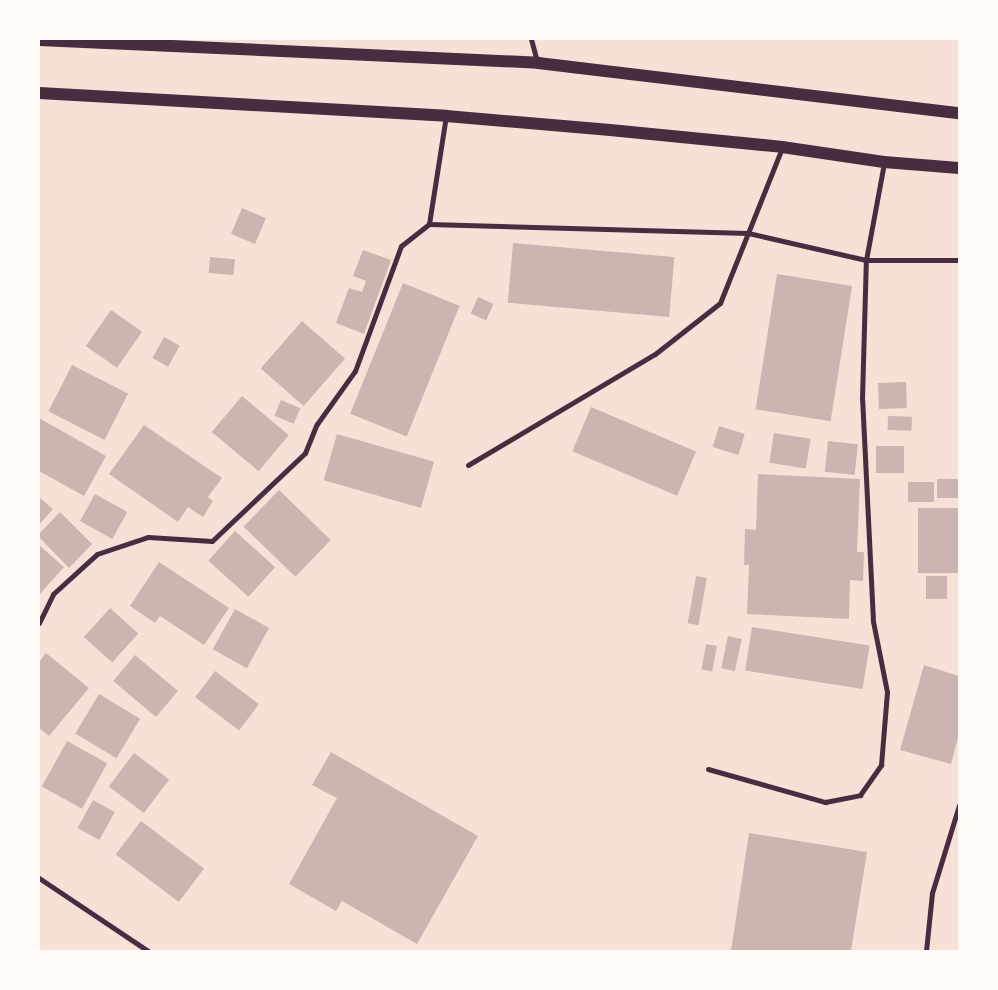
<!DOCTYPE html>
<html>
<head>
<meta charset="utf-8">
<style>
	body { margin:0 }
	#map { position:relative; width:998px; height:990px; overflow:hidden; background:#f7e1d7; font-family:"DejaVu Sans",sans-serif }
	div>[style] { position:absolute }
	.building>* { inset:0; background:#ccb4b1; transform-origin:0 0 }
	.minor>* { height:5px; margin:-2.5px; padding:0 2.5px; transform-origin:2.5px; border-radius:2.5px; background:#4a2c40 }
	.primary>* { height:12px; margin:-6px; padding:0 6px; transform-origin:6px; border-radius:6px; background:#4a2c40 }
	span { translate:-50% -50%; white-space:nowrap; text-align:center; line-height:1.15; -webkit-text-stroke:5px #fffaf5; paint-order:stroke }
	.frame { position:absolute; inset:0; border:40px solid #fffaf5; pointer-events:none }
</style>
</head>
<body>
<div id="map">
	<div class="building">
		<i style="left:242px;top:208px;width:26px;height:28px;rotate:23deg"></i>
		<i style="left:513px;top:243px;width:162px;height:60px;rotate:5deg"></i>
		<i style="clip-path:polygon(363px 250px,391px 260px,364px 334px,336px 323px,349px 288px,362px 292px,366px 281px,353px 276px)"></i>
		<i style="left:210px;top:257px;width:25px;height:16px;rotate:5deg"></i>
		<i style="left:777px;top:274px;width:76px;height:137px;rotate:9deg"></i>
		<i style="left:403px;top:283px;width:61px;height:141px;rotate:22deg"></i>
		<i style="left:478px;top:297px;width:17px;height:18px;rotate:24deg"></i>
		<i style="left:111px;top:310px;width:38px;height:44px;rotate:35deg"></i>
		<i style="left:302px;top:321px;width:57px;height:63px;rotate:41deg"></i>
		<i style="left:164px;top:337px;width:18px;height:24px;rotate:29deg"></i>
		<i style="left:72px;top:365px;width:63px;height:52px;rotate:27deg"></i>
		<i style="left:906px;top:382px;width:26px;height:28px;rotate:88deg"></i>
		<i style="left:242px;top:396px;width:61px;height:47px;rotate:40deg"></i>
		<i style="left:281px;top:400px;width:21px;height:17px;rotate:23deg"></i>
		<i style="left:591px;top:407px;width:114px;height:48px;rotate:23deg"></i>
		<i style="left:888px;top:416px;width:24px;height:14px;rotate:2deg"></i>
		<i style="clip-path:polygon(39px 418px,106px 456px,84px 496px,39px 471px)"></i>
		<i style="clip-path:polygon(144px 425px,222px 478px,208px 497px,213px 501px,203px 517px,188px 507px,178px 522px,109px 474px)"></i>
		<i style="left:719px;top:426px;width:27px;height:22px;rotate:17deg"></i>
		<i style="left:774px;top:433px;width:37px;height:30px;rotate:9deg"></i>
		<i style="left:337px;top:434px;width:101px;height:48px;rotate:16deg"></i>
		<i style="left:828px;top:441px;width:30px;height:31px;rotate:6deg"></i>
		<i style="left:876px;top:446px;width:28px;height:27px"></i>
		<i style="clip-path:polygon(758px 474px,860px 479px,857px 552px,864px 552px,863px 581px,850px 580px,849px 619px,747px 614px,749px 565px,744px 565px,745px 529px,756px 530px)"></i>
		<i style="left:959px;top:479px;width:19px;height:22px;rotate:90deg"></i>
		<i style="left:934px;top:482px;width:20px;height:26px;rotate:90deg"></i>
		<i style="left:279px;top:490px;width:72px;height:51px;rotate:44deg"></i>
		<i style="left:95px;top:494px;width:37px;height:31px;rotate:29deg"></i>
		<i style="clip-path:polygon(39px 497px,53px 509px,39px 525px)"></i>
		<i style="left:959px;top:508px;width:65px;height:41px;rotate:90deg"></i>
		<i style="clip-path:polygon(60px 512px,92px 544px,69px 568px,39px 537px,39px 534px)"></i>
		<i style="left:235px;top:531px;width:54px;height:40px;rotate:42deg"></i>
		<i style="clip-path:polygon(39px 545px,64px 567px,39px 595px)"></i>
		<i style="clip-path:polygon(159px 562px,229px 608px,204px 645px,160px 616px,155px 623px,130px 606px)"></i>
		<i style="left:696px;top:576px;width:11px;height:48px;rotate:10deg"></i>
		<i style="left:926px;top:576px;width:21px;height:23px"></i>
		<i style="left:110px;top:608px;width:38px;height:39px;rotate:42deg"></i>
		<i style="left:235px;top:609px;width:39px;height:46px;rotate:29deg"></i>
		<i style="left:752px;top:627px;width:119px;height:44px;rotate:9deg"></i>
		<i style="left:728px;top:636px;width:14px;height:33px;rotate:12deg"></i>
		<i style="left:706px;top:644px;width:11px;height:26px;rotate:10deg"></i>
		<i style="clip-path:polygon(46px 653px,89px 688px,49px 736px,39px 728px,39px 662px)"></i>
		<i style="left:135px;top:655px;width:56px;height:34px;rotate:40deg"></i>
		<i style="clip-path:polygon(924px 665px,959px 676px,959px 734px,951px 764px,900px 750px)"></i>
		<i style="left:215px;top:671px;width:55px;height:33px;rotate:37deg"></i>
		<i style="left:99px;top:694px;width:48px;height:46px;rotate:31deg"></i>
		<i style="left:67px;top:741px;width:46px;height:52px;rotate:29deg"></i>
		<i style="clip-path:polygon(331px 752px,478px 836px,417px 944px,342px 901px,336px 911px,289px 884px,337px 798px,312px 785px)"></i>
		<i style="left:134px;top:753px;width:44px;height:42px;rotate:37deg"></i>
		<i style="left:93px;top:800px;width:25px;height:32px;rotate:29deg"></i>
		<i style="left:141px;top:821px;width:79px;height:42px;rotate:37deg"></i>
		<i style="clip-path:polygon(749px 833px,867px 852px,851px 951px,731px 951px)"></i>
	</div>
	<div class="minor">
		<i style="left:531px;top:39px;width:24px;rotate:75deg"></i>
		<i style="left:429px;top:224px;width:109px;rotate:-81.1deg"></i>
		<i style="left:468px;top:465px;width:217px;rotate:-30.7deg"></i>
		<i style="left:655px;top:354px;width:83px;rotate:-38.1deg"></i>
		<i style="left:720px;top:303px;width:167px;rotate:-68.2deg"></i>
		<i style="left:39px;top:623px;width:32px;rotate:-64deg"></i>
		<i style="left:53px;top:594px;width:59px;rotate:-42.3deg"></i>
		<i style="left:97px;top:554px;width:54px;rotate:-18.4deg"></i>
		<i style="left:148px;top:537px;width:64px;rotate:3.6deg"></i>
		<i style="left:212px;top:541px;width:128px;rotate:-43.4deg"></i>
		<i style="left:305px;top:453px;width:31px;rotate:-68deg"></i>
		<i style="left:317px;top:424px;width:65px;rotate:-54.4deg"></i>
		<i style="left:355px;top:371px;width:133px;rotate:-69.8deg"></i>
		<i style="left:401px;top:246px;width:36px;rotate:-38deg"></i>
		<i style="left:429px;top:224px;width:319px;rotate:1.6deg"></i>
		<i style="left:748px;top:233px;width:121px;rotate:12.9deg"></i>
		<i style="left:866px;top:260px;width:93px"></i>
		<i style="left:708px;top:769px;width:122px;rotate:15.8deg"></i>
		<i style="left:825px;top:802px;width:36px;rotate:-11deg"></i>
		<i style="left:860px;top:795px;width:37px;rotate:-55deg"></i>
		<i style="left:881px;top:765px;width:73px;rotate:-85.3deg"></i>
		<i style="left:887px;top:692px;width:72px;rotate:-101.2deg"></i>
		<i style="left:873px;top:621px;width:222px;rotate:-92.8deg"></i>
		<i style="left:862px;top:399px;width:139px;rotate:-88.4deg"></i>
		<i style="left:866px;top:260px;width:99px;rotate:-79.5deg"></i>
		<i style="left:39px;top:878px;width:131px;rotate:33.8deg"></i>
		<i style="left:926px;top:951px;width:58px;rotate:-84.1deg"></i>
		<i style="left:932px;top:893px;width:92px;rotate:-72.9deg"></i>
	</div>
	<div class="primary">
		<i style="left:39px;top:40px;width:500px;rotate:2.6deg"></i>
		<i style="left:538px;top:63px;width:424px;rotate:6.8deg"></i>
		<i style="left:39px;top:93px;width:408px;rotate:3.2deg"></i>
		<i style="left:446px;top:116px;width:165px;rotate:4.9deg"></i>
		<i style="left:610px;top:130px;width:173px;rotate:5.6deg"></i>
		<i style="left:782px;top:147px;width:103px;rotate:8.4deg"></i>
		<i style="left:884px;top:162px;width:75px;rotate:4.6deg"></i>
	</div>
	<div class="frame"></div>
</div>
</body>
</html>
